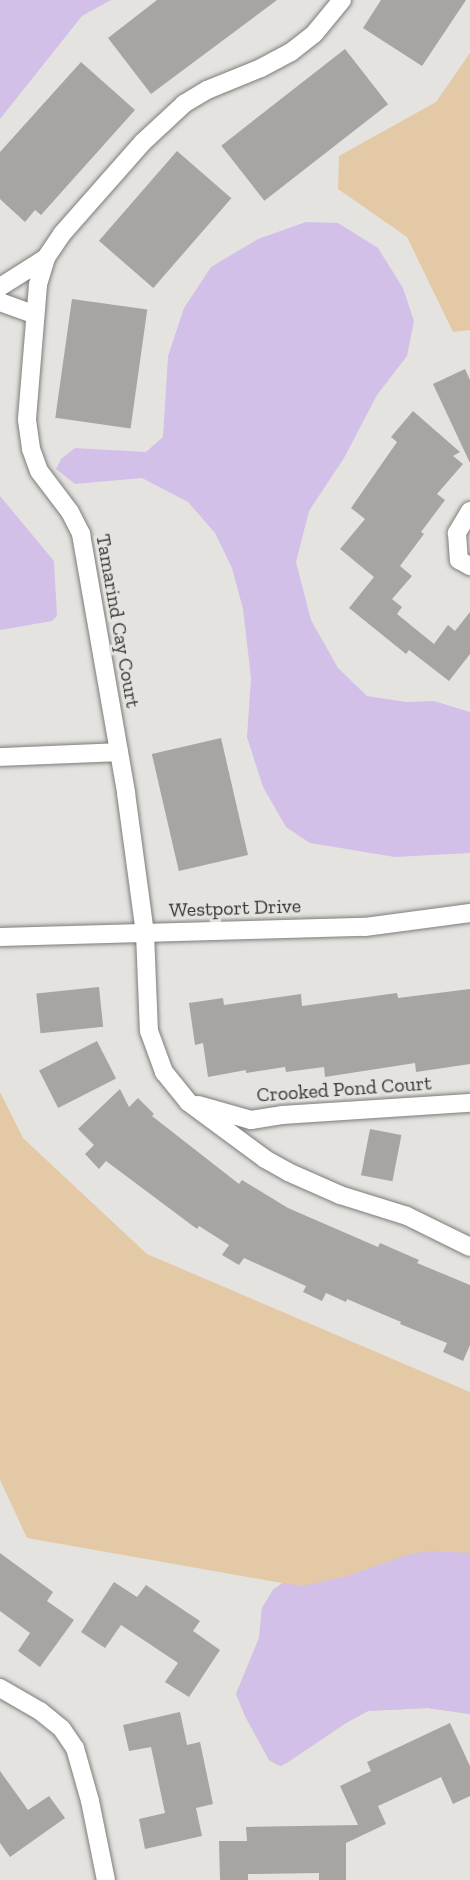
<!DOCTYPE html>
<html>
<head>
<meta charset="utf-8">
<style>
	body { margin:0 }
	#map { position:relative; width:470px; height:1880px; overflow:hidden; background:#e5e3e0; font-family:"Zilla Slab",serif }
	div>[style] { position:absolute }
	.green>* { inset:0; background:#e4c9a6 }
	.water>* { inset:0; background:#d2c0e8 }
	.building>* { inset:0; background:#a7a4a2; transform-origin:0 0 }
	.roads { filter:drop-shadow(0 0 2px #7e7c79) drop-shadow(0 0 2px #7e7c79) }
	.street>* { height:18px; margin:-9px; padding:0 9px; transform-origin:9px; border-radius:9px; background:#fff }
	span { translate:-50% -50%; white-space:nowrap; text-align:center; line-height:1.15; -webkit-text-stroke:6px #e5e3e0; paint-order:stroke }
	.street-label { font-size:20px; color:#373635 }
</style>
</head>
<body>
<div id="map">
	<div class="green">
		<i style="clip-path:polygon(470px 53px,470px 330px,453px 332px,407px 237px,338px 189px,339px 156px,436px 102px)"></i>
		<i style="clip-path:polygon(0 1092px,23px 1138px,147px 1254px,470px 1392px,470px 1714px,428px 1708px,368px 1711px,346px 1723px,288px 1762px,281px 1766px,275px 1764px,269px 1760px,245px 1716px,236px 1694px,259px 1638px,262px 1608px,273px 1590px,282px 1583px,27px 1538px,0 1480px)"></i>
	</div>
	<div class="water">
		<i style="clip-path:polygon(0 0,111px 0,82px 16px,0 119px)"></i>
		<i style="clip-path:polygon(306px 222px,338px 223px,378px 248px,403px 288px,414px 321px,407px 356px,377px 395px,344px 458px,309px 511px,296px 562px,311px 620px,338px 668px,367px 696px,406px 702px,434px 701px,470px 712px,470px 853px,395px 857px,310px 843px,286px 827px,263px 787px,247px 737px,251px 678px,243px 609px,232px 568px,215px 533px,188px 502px,142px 478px,75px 484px,56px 469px,61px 459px,75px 448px,146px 452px,163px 437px,168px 356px,184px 308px,211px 267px,258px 239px)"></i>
		<i style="clip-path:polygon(0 496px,54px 561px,57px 616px,52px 621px,0 630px)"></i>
		<i style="clip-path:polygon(431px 1551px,470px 1553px,470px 1714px,428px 1708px,368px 1711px,346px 1723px,288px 1762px,281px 1766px,269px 1760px,245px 1716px,236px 1694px,259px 1638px,262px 1608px,273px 1590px,283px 1583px,302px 1586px,347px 1576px,410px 1554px)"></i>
	</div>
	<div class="building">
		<i style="clip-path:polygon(157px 0,277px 0,151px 94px,108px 38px)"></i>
		<i style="clip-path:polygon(381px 0,466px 0,422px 66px,363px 28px)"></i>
		<i style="left:345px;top:49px;width:70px;height:157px;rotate:52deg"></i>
		<i style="clip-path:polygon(81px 62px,135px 110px,41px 215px,35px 210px,25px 222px,0 199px,0 152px)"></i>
		<i style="left:177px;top:151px;width:72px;height:119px;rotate:41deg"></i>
		<i style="left:72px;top:299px;width:76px;height:120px;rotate:8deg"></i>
		<i style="clip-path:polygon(465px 369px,470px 380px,470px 463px,433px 384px)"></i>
		<i style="clip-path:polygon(413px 411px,460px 452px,453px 456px,463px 464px,437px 494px,445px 500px,421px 532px,424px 534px,400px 566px,412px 576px,392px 599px,402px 607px,397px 614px,434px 644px,448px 625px,455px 631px,470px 612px,470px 654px,449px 681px,409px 650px,406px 654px,349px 608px,374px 577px,340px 549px,365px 519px,351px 508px,397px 442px,391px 437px)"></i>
		<i style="left:221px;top:738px;width:120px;height:71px;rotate:77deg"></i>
		<i style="left:99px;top:987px;width:40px;height:63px;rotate:84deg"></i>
		<i style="clip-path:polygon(470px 989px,470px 1064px,416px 1072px,415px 1063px,325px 1077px,324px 1067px,286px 1072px,285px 1067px,246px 1073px,246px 1070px,208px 1077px,203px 1043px,195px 1045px,189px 1003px,223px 998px,224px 1005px,301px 994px,302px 1006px,397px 993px,398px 998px)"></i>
		<i style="left:97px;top:1041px;width:42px;height:65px;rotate:63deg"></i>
		<i style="clip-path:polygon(120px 1089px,129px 1107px,138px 1098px,154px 1114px,152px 1116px,239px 1184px,242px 1180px,288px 1208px,378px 1247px,380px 1243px,419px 1260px,417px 1263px,470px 1285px,470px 1345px,463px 1361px,443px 1352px,447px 1343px,400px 1324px,401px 1322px,347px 1299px,346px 1302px,326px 1293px,322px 1301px,303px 1292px,306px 1286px,244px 1258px,239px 1265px,222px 1255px,229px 1245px,199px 1226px,197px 1229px,106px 1161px,99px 1169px,85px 1154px,94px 1145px,78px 1129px)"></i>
		<i style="left:370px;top:1129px;width:32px;height:47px;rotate:11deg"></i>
		<i style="clip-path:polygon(0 1553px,53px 1592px,47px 1601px,74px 1620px,40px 1667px,18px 1651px,30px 1633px,0 1611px)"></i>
		<i style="clip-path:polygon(114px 1582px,137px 1597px,146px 1585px,200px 1621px,193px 1631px,220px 1650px,189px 1697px,165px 1682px,178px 1663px,121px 1625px,105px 1648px,81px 1632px)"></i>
		<i style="clip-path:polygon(180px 1712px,187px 1745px,200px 1742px,213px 1804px,196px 1808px,202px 1836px,145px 1849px,139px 1819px,165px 1813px,151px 1747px,129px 1751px,123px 1725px)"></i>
		<i style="clip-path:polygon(450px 1723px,470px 1766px,470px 1796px,453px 1804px,441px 1777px,378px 1806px,386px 1824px,346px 1843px,346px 1880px,319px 1880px,319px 1873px,248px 1874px,248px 1880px,220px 1880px,219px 1841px,247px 1841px,246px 1827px,358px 1825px,340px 1786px,371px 1771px,367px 1762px)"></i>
		<i style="clip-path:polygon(0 1771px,28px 1810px,49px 1796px,65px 1818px,10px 1857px,0 1843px)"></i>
	</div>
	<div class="roads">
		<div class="street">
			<i style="left:342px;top:0;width:44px;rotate:129.5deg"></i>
			<i style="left:314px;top:34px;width:29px;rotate:142deg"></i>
			<i style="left:291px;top:52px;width:34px;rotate:152deg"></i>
			<i style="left:261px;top:68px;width:58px;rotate:157.8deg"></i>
			<i style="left:207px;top:90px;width:27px;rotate:149deg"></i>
			<i style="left:184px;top:104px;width:56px;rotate:137.2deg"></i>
			<i style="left:143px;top:142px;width:123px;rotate:131.4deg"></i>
			<i style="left:62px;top:234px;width:29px;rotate:124deg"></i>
			<i style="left:46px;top:258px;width:28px;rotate:107deg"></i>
			<i style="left:38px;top:285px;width:135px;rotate:94.7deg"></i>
			<i style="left:27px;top:420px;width:29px;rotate:82deg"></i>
			<i style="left:31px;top:449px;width:23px;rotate:70deg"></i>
			<i style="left:39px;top:471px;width:51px;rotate:52.9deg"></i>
			<i style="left:70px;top:512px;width:25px;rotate:63deg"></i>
			<i style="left:81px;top:534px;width:263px;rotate:80.1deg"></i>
			<i style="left:126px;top:793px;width:141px;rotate:82.3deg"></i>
			<i style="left:145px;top:933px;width:98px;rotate:87.7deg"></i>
			<i style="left:149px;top:1031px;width:44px;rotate:69.9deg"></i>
			<i style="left:164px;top:1072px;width:38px;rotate:51deg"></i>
			<i style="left:188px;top:1102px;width:96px;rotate:36.5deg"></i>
			<i style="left:265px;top:1159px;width:26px;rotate:29deg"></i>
			<i style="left:288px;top:1172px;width:57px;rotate:23.9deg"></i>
			<i style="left:340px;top:1195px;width:70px;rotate:17.4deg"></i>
			<i style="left:407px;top:1216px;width:70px;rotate:26.2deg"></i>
			<i style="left:0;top:287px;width:54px;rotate:-32.2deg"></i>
			<i style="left:0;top:302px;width:37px;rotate:20deg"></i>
			<i style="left:470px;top:511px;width:26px;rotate:121deg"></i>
			<i style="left:457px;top:533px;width:27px;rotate:86deg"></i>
			<i style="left:459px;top:560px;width:13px;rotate:29deg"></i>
			<i style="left:0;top:757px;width:119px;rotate:-2.4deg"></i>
			<i style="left:0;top:937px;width:365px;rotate:-1.6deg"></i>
			<i style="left:365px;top:927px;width:106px;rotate:-7.6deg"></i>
			<i style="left:198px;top:1105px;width:55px;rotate:15.8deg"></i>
			<i style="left:251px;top:1120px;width:31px;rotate:-9deg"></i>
			<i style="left:282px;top:1115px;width:188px;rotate:-3.7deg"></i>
			<i style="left:0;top:1688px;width:46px;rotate:29.9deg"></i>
			<i style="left:40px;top:1711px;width:28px;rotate:39deg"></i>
			<i style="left:62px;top:1729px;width:23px;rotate:56deg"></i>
			<i style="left:75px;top:1748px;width:55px;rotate:74.2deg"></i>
			<i style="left:90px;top:1801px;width:81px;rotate:78.6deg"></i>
		</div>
	</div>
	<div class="street-label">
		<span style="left:118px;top:621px;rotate:80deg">Tamarind Cay Court</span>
		<span style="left:235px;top:908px;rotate:-2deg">Westport Drive</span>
		<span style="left:344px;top:1089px;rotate:-4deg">Crooked Pond Court</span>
	</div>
</div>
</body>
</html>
